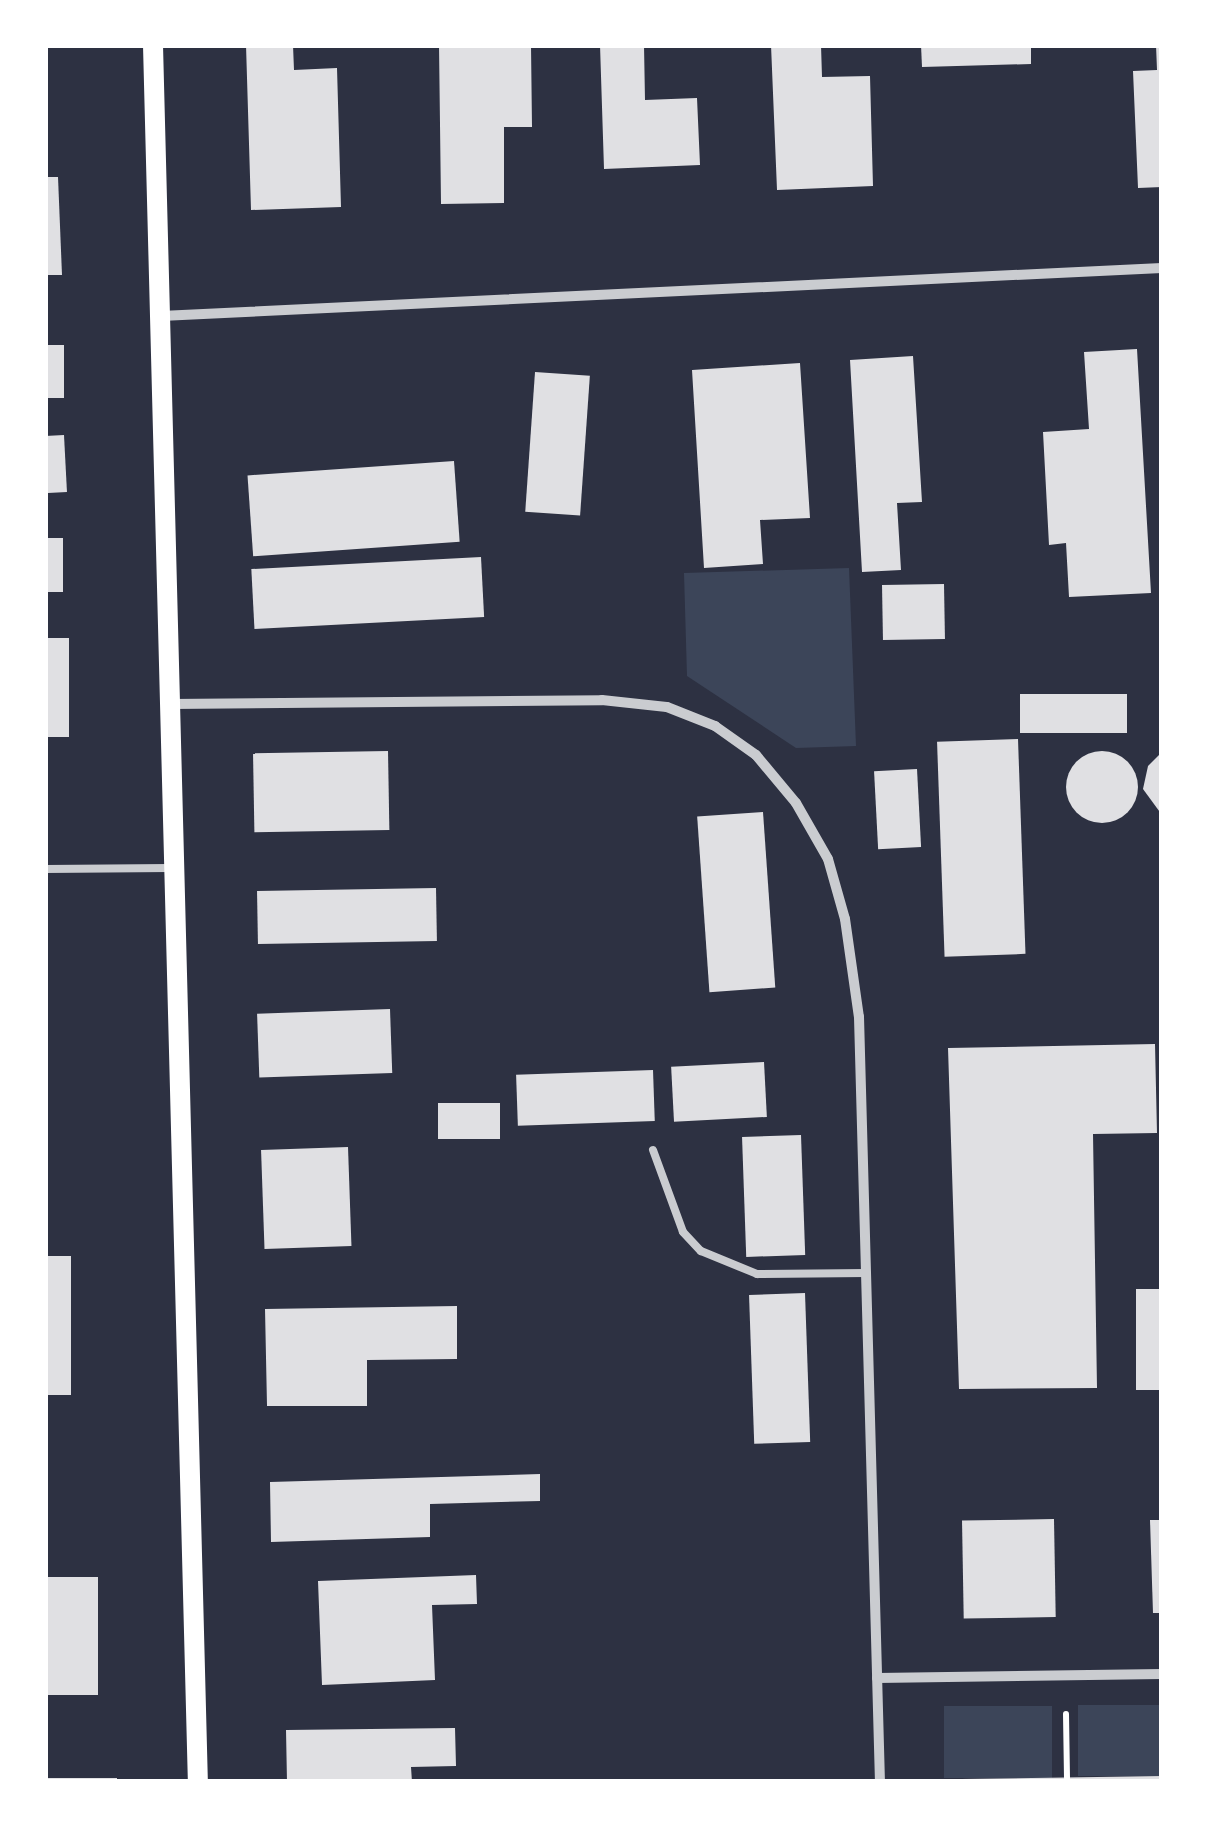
<!DOCTYPE html>
<html>
<head>
<meta charset="utf-8">
<style>
	body { margin:0 }
	#map { position:relative; width:1207px; height:1827px; overflow:hidden; background:#2d3142; font-family:"DejaVu Sans",sans-serif }
	div>[style] { position:absolute }
	.green>* { inset:0; background:#3c4559; transform-origin:0 0 }
	.building>* { inset:0; background:#e0e0e3; transform-origin:0 0 }
	.round { border-radius:50% }
	.path>* { height:6px; margin:-3px; padding:0 3px; transform-origin:3px; border-radius:3px; background:#fff }
	.service>* { height:8px; margin:-4px; padding:0 4px; transform-origin:4px; border-radius:4px; background:#caccd0 }
	.minor>* { height:10px; margin:-5px; padding:0 5px; transform-origin:5px; border-radius:5px; background:#caccd0 }
	.secondary>* { height:20px; margin:-10px; padding:0 10px; transform-origin:10px; border-radius:10px; background:#fff }
	span { translate:-50% -50%; white-space:nowrap; text-align:center; line-height:1.15; -webkit-text-stroke:9px #fff; paint-order:stroke }
	.frame { position:absolute; inset:0; border:48px solid #fff; pointer-events:none }
</style>
</head>
<body>
<div id="map">
	<div class="green">
		<i style="clip-path:polygon(849px 568px,856px 746px,796px 748px,687px 676px,684px 573px)"></i>
		<i style="left:1162px;top:1705px;width:71px;height:84px;rotate:90deg"></i>
		<i style="left:1052px;top:1706px;width:72px;height:108px;rotate:90deg"></i>
	</div>
	<div class="building">
		<i style="clip-path:polygon(246px 45px,293px 45px,294px 70px,337px 68px,341px 207px,251px 210px)"></i>
		<i style="clip-path:polygon(439px 45px,531px 45px,532px 127px,504px 127px,504px 203px,441px 204px)"></i>
		<i style="clip-path:polygon(600px 45px,644px 45px,645px 100px,697px 98px,700px 165px,604px 169px)"></i>
		<i style="clip-path:polygon(771px 45px,821px 45px,822px 77px,870px 76px,873px 186px,777px 190px)"></i>
		<i style="clip-path:polygon(921px 45px,1031px 45px,1031px 64px,922px 67px)"></i>
		<i style="clip-path:polygon(1156px 45px,1162px 45px,1162px 187px,1138px 188px,1133px 71px,1157px 70px)"></i>
		<i style="clip-path:polygon(45px 177px,58px 177px,62px 275px,45px 275px)"></i>
		<i style="left:45px;top:345px;width:19px;height:53px"></i>
		<i style="clip-path:polygon(1137px 349px,1151px 593px,1069px 597px,1066px 543px,1049px 545px,1043px 432px,1089px 429px,1084px 352px)"></i>
		<i style="clip-path:polygon(913px 356px,922px 502px,897px 503px,901px 570px,862px 572px,850px 360px)"></i>
		<i style="clip-path:polygon(800px 363px,810px 518px,760px 520px,763px 564px,704px 568px,692px 370px)"></i>
		<i style="left:535px;top:372px;width:55px;height:140px;rotate:4deg"></i>
		<i style="left:64px;top:435px;width:57px;height:19px;rotate:87deg"></i>
		<i style="left:454px;top:461px;width:81px;height:207px;rotate:86deg"></i>
		<i style="left:45px;top:538px;width:18px;height:54px"></i>
		<i style="left:481px;top:557px;width:60px;height:230px;rotate:87deg"></i>
		<i style="left:944px;top:584px;width:55px;height:62px;rotate:89deg"></i>
		<i style="left:45px;top:638px;width:24px;height:99px"></i>
		<i style="left:1127px;top:694px;width:39px;height:107px;rotate:90deg"></i>
		<i style="left:1018px;top:739px;width:215px;height:81px;rotate:88deg"></i>
		<i style="left:388px;top:751px;width:79px;height:135px;rotate:89deg"></i>
		<i class="round" style="left:1066px;top:751px;width:72px;height:72px"></i>
		<i style="clip-path:polygon(1162px 752px,1162px 815px,1143px 789px,1148px 766px)"></i>
		<i style="left:917px;top:769px;width:78px;height:43px;rotate:87deg"></i>
		<i style="left:763px;top:812px;width:176px;height:66px;rotate:86deg"></i>
		<i style="left:436px;top:888px;width:53px;height:179px;rotate:89deg"></i>
		<i style="left:390px;top:1009px;width:64px;height:133px;rotate:88deg"></i>
		<i style="clip-path:polygon(1155px 1044px,1157px 1133px,1093px 1134px,1097px 1388px,959px 1389px,948px 1048px)"></i>
		<i style="left:764px;top:1062px;width:55px;height:93px;rotate:87deg"></i>
		<i style="left:653px;top:1070px;width:51px;height:137px;rotate:88deg"></i>
		<i style="left:438px;top:1103px;width:62px;height:36px"></i>
		<i style="left:801px;top:1135px;width:120px;height:59px;rotate:88deg"></i>
		<i style="left:348px;top:1147px;width:99px;height:87px;rotate:88deg"></i>
		<i style="left:45px;top:1256px;width:26px;height:139px"></i>
		<i style="left:1136px;top:1289px;width:26px;height:101px"></i>
		<i style="left:805px;top:1293px;width:149px;height:56px;rotate:88deg"></i>
		<i style="clip-path:polygon(457px 1306px,457px 1359px,367px 1360px,367px 1406px,267px 1406px,265px 1309px)"></i>
		<i style="clip-path:polygon(540px 1474px,540px 1501px,430px 1504px,430px 1537px,271px 1542px,270px 1482px)"></i>
		<i style="left:1054px;top:1519px;width:98px;height:92px;rotate:89deg"></i>
		<i style="clip-path:polygon(1150px 1520px,1162px 1520px,1162px 1613px,1153px 1613px)"></i>
		<i style="clip-path:polygon(476px 1575px,477px 1604px,432px 1605px,435px 1680px,322px 1685px,318px 1581px)"></i>
		<i style="left:45px;top:1577px;width:53px;height:118px"></i>
		<i style="clip-path:polygon(455px 1728px,456px 1766px,411px 1767px,412px 1782px,287px 1782px,286px 1730px)"></i>
		<i style="clip-path:polygon(1162px 1776px,1162px 1782px,961px 1782px,961px 1779px)"></i>
		<i style="left:45px;top:1778px;width:72px;height:4px"></i>
	</div>
	<div class="path">
		<i style="left:1066px;top:1714px;width:64px;rotate:89.1deg"></i>
	</div>
	<div class="service">
		<i style="left:45px;top:869px;width:125px;rotate:-0.5deg"></i>
		<i style="left:653px;top:1150px;width:87px;rotate:69.9deg"></i>
		<i style="left:683px;top:1232px;width:26px;rotate:47deg"></i>
		<i style="left:701px;top:1251px;width:61px;rotate:22.3deg"></i>
		<i style="left:757px;top:1274px;width:109px;rotate:-0.5deg"></i>
	</div>
	<div class="minor">
		<i style="left:161px;top:316px;width:1002px;rotate:-2.75deg"></i>
		<i style="left:171px;top:704px;width:431px;rotate:-0.5deg"></i>
		<i style="left:602px;top:700px;width:65px;rotate:6.1deg"></i>
		<i style="left:667px;top:707px;width:52px;rotate:21.6deg"></i>
		<i style="left:715px;top:726px;width:50px;rotate:35.3deg"></i>
		<i style="left:756px;top:755px;width:62px;rotate:50.2deg"></i>
		<i style="left:796px;top:803px;width:64px;rotate:60.3deg"></i>
		<i style="left:828px;top:859px;width:62px;rotate:74.2deg"></i>
		<i style="left:845px;top:919px;width:99px;rotate:81.9deg"></i>
		<i style="left:859px;top:1017px;width:765px;rotate:88.43deg"></i>
		<i style="left:877px;top:1678px;width:285px;rotate:-0.8deg"></i>
	</div>
	<div class="secondary">
		<i style="left:153px;top:45px;width:1738px;rotate:88.52deg"></i>
	</div>
	<div class="frame"></div>
</div>
</body>
</html>
